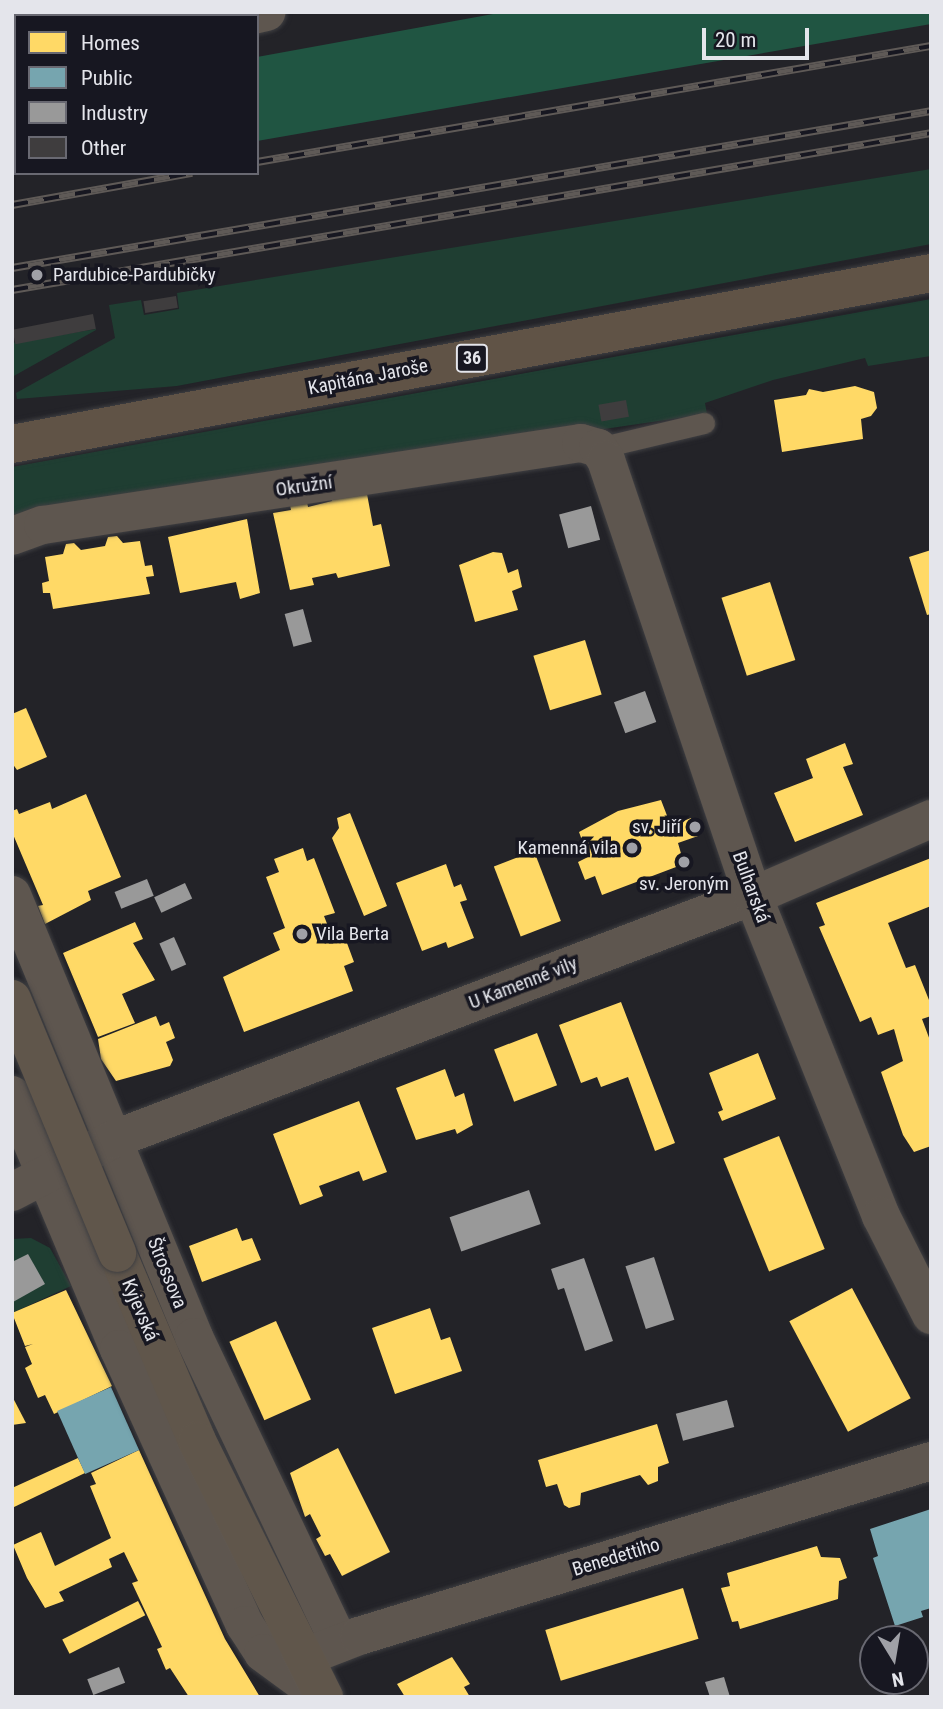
<!DOCTYPE html>
<html>
<head>
<meta charset="utf-8">
<style>
	body { margin:0 }
	#map { position:relative; width:943px; height:1709px; overflow:hidden; background:#232328; font-family:"Roboto Condensed",sans-serif }
	div>[style] { position:absolute }
	.green>* { inset:0; background:#1f3e32 }
	.forest>* { inset:0; background:#205542 }
	.homes>* { inset:0; background:#ffd966; transform-origin:0 0 }
	.public>* { inset:0; background:#76a5af; transform-origin:0 0 }
	.industry>* { inset:0; background:#999; transform-origin:0 0 }
	.building>* { inset:0; background:#3f3d3e; transform-origin:0 0 }
	.roads { filter:drop-shadow(0 0 2px #3f3f42) drop-shadow(0 0 2px #3f3f42) }
	.lane>* { height:21px; margin:-10.5px; padding:0 10.5px; transform-origin:10.5px; border-radius:10.5px; background:#5e564f }
	.street>* { height:38px; margin:-19px; padding:0 19px; transform-origin:19px; border-radius:19px; background:#5e564f }
	.secondary>* { height:38px; margin:-19px; padding:0 19px; transform-origin:19px; border-radius:19px; background:#60564b }
	.primary>* { height:38px; margin:-19px; padding:0 19px; transform-origin:19px; border-radius:19px; background:#605346 }
	.rail>* { height:8px; margin-top:-4px; transform-origin:0; background:repeating-linear-gradient(90deg,#171721 0 16px,#5f5a57 0 32px); box-sizing:border-box; border-block:2px solid #5f5a57 }
	.bridges { filter:drop-shadow(0 0 2px #3f3f42) drop-shadow(0 0 2px #3f3f42) }
	.secondary-bridge>* { height:38px; margin:-19px; padding:0 19px; transform-origin:19px; border-radius:19px; background:#60564b }
	.dots>* { width:19px; height:19px; translate:-50% -50%; box-sizing:border-box; border:4px solid #171721; border-radius:50% }
	span { translate:-50% -50%; white-space:nowrap; text-align:center; line-height:1.15; -webkit-text-stroke:7px #171721; paint-order:stroke }
	.shield-label span { padding:2px 5px; background:#171721; border:2px solid; border-radius:5px; -webkit-text-stroke-width:0 }
	.shield-label { font-size:18px; color:#e4e5eb; font-weight:700 }
	.poi-label { font-size:19px; color:#e4e5eb }
	.left { translate:0 -50%; text-align:left }
	.right { translate:-100% -50%; text-align:right }
	.street-label { font-size:19px; color:#e4e5eb }
	.frame { position:absolute; inset:0; border:14px solid #e4e5eb; pointer-events:none }
	.legend { position:absolute; left:14px; top:14px; width:245px; height:161px; box-sizing:border-box; background:#171721; border:2px solid #696972; margin:0; padding:9px 12px; list-style:none; font-size:21px; color:#e4e5eb }
	.legend li { display:flex; align-items:center; gap:14px; height:35px }
	.legend b { width:35px; border:2px solid #696972 }
	.north { position:absolute; left:859px; top:1625px; width:70px; height:70px; box-sizing:border-box; background:#171721; border:2px solid #696972; border-radius:50%; rotate:169deg; font-size:19px; font-weight:700; line-height:28px; text-align:center; color:#e4e5eb }
	.north::after { content:''; display:block; margin:auto; width:24px; height:32px; background:#a0a1a7; clip-path:polygon(50% 0,100% 100%,50% 72%,0 100%) }
	.scale { position:absolute; left:702px; top:28px; width:107px; height:32px; box-sizing:border-box; border:4px solid #e4e5eb; border-top:0; padding-left:9px; font-size:21px; line-height:24px; white-space:nowrap; color:#e4e5eb; -webkit-text-stroke:5px #171721; paint-order:stroke }
</style>
</head>
<body>
<div id="map">
	<div class="green">
		<i style="clip-path:polygon(931px 169px,931px 244px,177px 386px,17px 399px,16px 393px,115px 338px,109px 305px,141px 300px,144px 315px,179px 309px,177px 293px)"></i>
		<i style="clip-path:polygon(931px 299px,931px 356px,868px 366px,865px 358px,773px 380px,705px 403px,707px 414px,12px 515px,12px 467px)"></i>
		<i style="clip-path:polygon(96px 329px,96px 330px,12px 377px,12px 343px)"></i>
		<i style="clip-path:polygon(31px 1238px,50px 1248px,71px 1286px,12px 1313px,12px 1239px)"></i>
	</div>
	<div class="forest">
		<i style="clip-path:polygon(504px 12px,931px 12px,931px 24px,257px 141px,257px 57px)"></i>
	</div>
	<div class="homes">
		<i style="clip-path:polygon(855px 386px,874px 392px,877px 408px,871px 416px,861px 419px,863px 439px,782px 452px,774px 400px,806px 395px,809px 389px,823px 392px)"></i>
		<i style="clip-path:polygon(367px 494px,373px 526px,381px 524px,390px 566px,338px 578px,336px 573px,312px 578px,314px 585px,290px 590px,273px 513px,291px 510px,290px 505px,307px 502px,308px 507px,332px 501px,331px 497px)"></i>
		<i style="clip-path:polygon(247px 519px,260px 593px,240px 599px,236px 582px,180px 593px,168px 537px)"></i>
		<i style="clip-path:polygon(117px 536px,123px 543px,140px 541px,145px 566px,152px 565px,154px 576px,146px 577px,150px 594px,53px 609px,50px 593px,43px 593px,42px 583px,49px 581px,45px 557px,63px 554px,66px 544px,74px 543px,81px 550px,105px 546px,108px 537px)"></i>
		<i style="clip-path:polygon(931px 550px,931px 614px,927px 615px,909px 557px)"></i>
		<i style="clip-path:polygon(493px 552px,502px 553px,508px 573px,518px 569px,522px 587px,512px 591px,518px 610px,475px 622px,459px 565px)"></i>
		<i style="left:770px;top:582px;width:82px;height:51px;rotate:72deg"></i>
		<i style="left:585px;top:640px;width:57px;height:54px;rotate:73deg"></i>
		<i style="clip-path:polygon(26px 708px,47px 757px,17px 770px,12px 763px,12px 714px)"></i>
		<i style="clip-path:polygon(845px 743px,853px 764px,843px 767px,863px 815px,795px 842px,774px 793px,813px 778px,806px 759px)"></i>
		<i style="clip-path:polygon(86px 794px,121px 877px,88px 891px,91px 900px,45px 924px,38px 906px,43px 905px,12px 832px,12px 811px,17px 809px,19px 814px,50px 802px,52px 809px)"></i>
		<i style="clip-path:polygon(661px 800px,671px 826px,691px 818px,698px 836px,678px 843px,684px 864px,602px 895px,595px 876px,585px 880px,578px 862px,588px 857px,579px 832px,618px 811px)"></i>
		<i style="clip-path:polygon(350px 813px,387px 906px,364px 916px,332px 838px,339px 828px,337px 818px)"></i>
		<i style="clip-path:polygon(303px 848px,307px 861px,314px 858px,335px 913px,324px 916px,333px 939px,344px 935px,354px 962px,344px 966px,353px 991px,244px 1032px,223px 977px,280px 950px,273px 933px,285px 928px,266px 877px,279px 872px,274px 859px)"></i>
		<i style="left:534px;top:851px;width:75px;height:43px;rotate:69deg"></i>
		<i style="clip-path:polygon(931px 858px,931px 906px,888px 923px,906px 968px,915px 965px,931px 1005px,931px 1016px,922px 1019px,931px 1043px,931px 1146px,914px 1152px,903px 1135px,881px 1072px,903px 1061px,894px 1029px,878px 1035px,871px 1017px,860px 1022px,819px 927px,825px 925px,816px 903px)"></i>
		<i style="clip-path:polygon(446px 864px,454px 887px,461px 884px,467px 900px,460px 902px,474px 938px,448px 948px,446px 942px,422px 951px,396px 883px)"></i>
		<i style="clip-path:polygon(135px 922px,143px 939px,133px 943px,155px 980px,122px 994px,135px 1023px,98px 1037px,63px 953px)"></i>
		<i style="clip-path:polygon(621px 1002px,675px 1143px,655px 1151px,628px 1077px,601px 1087px,597px 1077px,581px 1083px,559px 1025px)"></i>
		<i style="clip-path:polygon(156px 1016px,160px 1026px,169px 1022px,175px 1038px,166px 1042px,173px 1060px,170px 1066px,116px 1081px,101px 1059px,98px 1039px)"></i>
		<i style="left:537px;top:1033px;width:56px;height:46px;rotate:69deg"></i>
		<i style="clip-path:polygon(758px 1053px,776px 1099px,722px 1121px,718px 1112px,723px 1110px,709px 1073px)"></i>
		<i style="clip-path:polygon(445px 1069px,455px 1097px,464px 1093px,473px 1125px,457px 1134px,455px 1129px,416px 1140px,396px 1088px)"></i>
		<i style="clip-path:polygon(359px 1101px,387px 1172px,363px 1181px,359px 1171px,319px 1186px,323px 1196px,300px 1205px,273px 1134px)"></i>
		<i style="left:779px;top:1136px;width:122px;height:60px;rotate:68deg"></i>
		<i style="clip-path:polygon(237px 1228px,242px 1241px,252px 1238px,261px 1260px,202px 1282px,189px 1246px)"></i>
		<i style="left:852px;top:1288px;width:125px;height:71px;rotate:62deg"></i>
		<i style="clip-path:polygon(66px 1290px,112px 1386px,54px 1414px,45px 1395px,38px 1398px,25px 1368px,32px 1364px,25px 1347px,33px 1344px,25px 1346px,12px 1313px)"></i>
		<i style="clip-path:polygon(430px 1308px,441px 1340px,450px 1337px,462px 1371px,395px 1394px,372px 1328px)"></i>
		<i style="left:276px;top:1321px;width:86px;height:51px;rotate:66deg"></i>
		<i style="clip-path:polygon(12px 1396px,26px 1423px,12px 1425px)"></i>
		<i style="clip-path:polygon(657px 1424px,669px 1463px,658px 1467px,658px 1481px,648px 1485px,640px 1475px,581px 1493px,580px 1505px,569px 1508px,564px 1505px,557px 1484px,546px 1487px,538px 1460px)"></i>
		<i style="clip-path:polygon(338px 1448px,390px 1552px,342px 1576px,330px 1554px,325px 1556px,316px 1539px,321px 1536px,310px 1514px,305px 1517px,290px 1473px)"></i>
		<i style="clip-path:polygon(139px 1450px,225px 1639px,260px 1697px,189px 1697px,170px 1668px,166px 1670px,157px 1649px,162px 1647px,132px 1583px,138px 1581px,124px 1552px,109px 1559px,112px 1567px,59px 1592px,64px 1601px,45px 1608px,27px 1578px,13px 1545px,41px 1532px,55px 1566px,111px 1538px,90px 1486px,96px 1484px,91px 1473px)"></i>
		<i style="clip-path:polygon(78px 1458px,85px 1473px,12px 1508px,12px 1488px)"></i>
		<i style="clip-path:polygon(817px 1546px,821px 1557px,840px 1558px,847px 1578px,839px 1581px,838px 1599px,740px 1629px,738px 1621px,732px 1622px,721px 1588px,730px 1586px,727px 1573px)"></i>
		<i style="left:683px;top:1588px;width:53px;height:144px;rotate:73deg"></i>
		<i style="left:138px;top:1601px;width:16px;height:85px;rotate:63deg"></i>
		<i style="clip-path:polygon(452px 1657px,470px 1684px,464px 1687px,470px 1697px,405px 1697px,397px 1684px)"></i>
	</div>
	<div class="public">
		<i style="clip-path:polygon(12px 93px,16px 93px,12px 130px)"></i>
		<i style="left:111px;top:1387px;width:69px;height:59px;rotate:66deg"></i>
		<i style="clip-path:polygon(931px 1509px,931px 1608px,921px 1611px,923px 1617px,895px 1626px,873px 1558px,878px 1556px,870px 1529px)"></i>
	</div>
	<div class="industry">
		<i style="left:591px;top:506px;width:35px;height:33px;rotate:75deg"></i>
		<i style="left:303px;top:609px;width:34px;height:19px;rotate:75deg"></i>
		<i style="left:645px;top:691px;width:33px;height:33px;rotate:70deg"></i>
		<i style="left:147px;top:879px;width:18px;height:35px;rotate:68deg"></i>
		<i style="left:185px;top:883px;width:17px;height:34px;rotate:65deg"></i>
		<i style="left:174px;top:937px;width:30px;height:16px;rotate:66deg"></i>
		<i style="left:529px;top:1190px;width:36px;height:84px;rotate:71deg"></i>
		<i style="clip-path:polygon(28px 1254px,45px 1284px,13px 1302px,12px 1262px)"></i>
		<i style="left:654px;top:1257px;width:66px;height:30px;rotate:72deg"></i>
		<i style="clip-path:polygon(584px 1258px,613px 1341px,585px 1351px,564px 1288px,558px 1290px,551px 1269px)"></i>
		<i style="left:727px;top:1400px;width:28px;height:53px;rotate:75deg"></i>
		<i style="left:119px;top:1667px;width:17px;height:34px;rotate:69deg"></i>
		<i style="clip-path:polygon(724px 1677px,730px 1697px,710px 1697px,705px 1682px)"></i>
	</div>
	<div class="building">
		<i style="left:16px;top:129px;width:39px;height:4px;rotate:90deg"></i>
		<i style="left:176px;top:296px;width:12px;height:33px;rotate:81deg"></i>
		<i style="left:93px;top:314px;width:15px;height:82px;rotate:79deg"></i>
		<i style="left:626px;top:400px;width:17px;height:28px;rotate:80deg"></i>
	</div>
	<div class="roads">
		<div class="lane">
			<i style="left:211px;top:12px;width:4px;rotate:76deg"></i>
			<i style="left:598px;top:448px;width:109px;rotate:-13.3deg"></i>
		</div>
		<div class="street">
			<i style="left:249px;top:16px;width:18px;rotate:-13deg"></i>
			<i style="left:12px;top:62px;width:4px;rotate:-14deg"></i>
			<i style="left:12px;top:536px;width:33px;rotate:-20deg"></i>
			<i style="left:43px;top:525px;width:544px;rotate:-8.67deg"></i>
			<i style="left:581px;top:443px;width:18px;rotate:16deg"></i>
			<i style="left:598px;top:448px;width:14px;rotate:56deg"></i>
			<i style="left:606px;top:460px;width:460px;rotate:71.4deg"></i>
			<i style="left:753px;top:896px;width:345px;rotate:68.2deg"></i>
			<i style="left:881px;top:1216px;width:111px;rotate:63.2deg"></i>
			<i style="left:12px;top:895px;width:478px;rotate:67.6deg"></i>
			<i style="left:194px;top:1337px;width:339px;rotate:64.6deg"></i>
			<i style="left:12px;top:1095px;width:276px;rotate:67.2deg"></i>
			<i style="left:119px;top:1349px;width:303px;rotate:65.5deg"></i>
			<i style="left:245px;top:1625px;width:33px;rotate:57deg"></i>
			<i style="left:263px;top:1653px;width:74px;rotate:36.3deg"></i>
			<i style="left:12px;top:1192px;width:113px;rotate:-27.5deg"></i>
			<i style="left:112px;top:1140px;width:686px;rotate:-20.84deg"></i>
			<i style="left:753px;top:896px;width:194px;rotate:-23.4deg"></i>
			<i style="left:315px;top:1653px;width:47px;rotate:-21.1deg"></i>
			<i style="left:359px;top:1636px;width:598px;rotate:-17.01deg"></i>
		</div>
		<div class="secondary">
			<i style="left:117px;top:1253px;width:204px;rotate:66.9deg"></i>
			<i style="left:197px;top:1441px;width:286px;rotate:63.6deg"></i>
		</div>
		<div class="primary">
			<i style="left:12px;top:444px;width:935px;rotate:-10.54deg"></i>
		</div>
	</div>
	<div class="rail">
		<i style="left:257px;top:162px;width:684px;rotate:-9.77deg"></i>
		<i style="left:12px;top:205px;width:183px;rotate:-10.1deg"></i>
		<i style="left:12px;top:268px;width:932px;rotate:-9.69deg"></i>
		<i style="left:12px;top:290px;width:932px;rotate:-9.69deg"></i>
	</div>
	<div class="bridges">
		<div class="secondary-bridge">
			<i style="left:12px;top:999px;width:275px;rotate:67.5deg"></i>
		</div>
	</div>
	<div class="dots">
		<i style="left:37px;top:275px;background:#a0a1a7"></i>
		<i style="left:695px;top:827px;background:#a0a1a7"></i>
		<i style="left:632px;top:848px;background:#a0a1a7"></i>
		<i style="left:684px;top:862px;background:#a0a1a7"></i>
		<i style="left:302px;top:934px;background:#a0a1a7"></i>
	</div>
	<div class="shield-label">
		<span style="left:472px;top:358px">36</span>
	</div>
	<div class="poi-label">
		<span class="left" style="left:53px;top:275px">Pardubice-Pardubičky</span>
		<span class="right" style="left:681px;top:827px">sv. Jiří</span>
		<span class="right" style="left:618px;top:848px">Kamenná vila</span>
		<span style="left:684px;top:884px">sv. Jeroným</span>
		<span class="left" style="left:316px;top:934px">Vila Berta</span>
	</div>
	<div class="street-label">
		<span style="left:368px;top:377px;rotate:-11deg">Kapitána Jaroše</span>
		<span style="left:304px;top:486px;rotate:-8deg">Okružní</span>
		<span style="left:751px;top:887px;rotate:70deg">Bulharská</span>
		<span style="left:523px;top:983px;rotate:-21deg">U Kamenné vily</span>
		<span style="left:167px;top:1273px;rotate:68deg">Štrossova</span>
		<span style="left:140px;top:1310px;rotate:67deg">Kyjevská</span>
		<span style="left:616px;top:1557px;rotate:-17deg">Benedettiho</span>
	</div>
	<div class="frame"></div>
	<ul class="legend">
	<li><b style="height:19px;background:#ffd966"></b>Homes</li>
	<li><b style="height:19px;background:#76a5af"></b>Public</li>
	<li><b style="height:19px;background:#999"></b>Industry</li>
	<li><b style="height:19px;background:#3f3d3e"></b>Other</li>
	</ul>
	<div class="north">N</div>
	<div class="scale">20 m</div>
</div>
</body>
</html>
